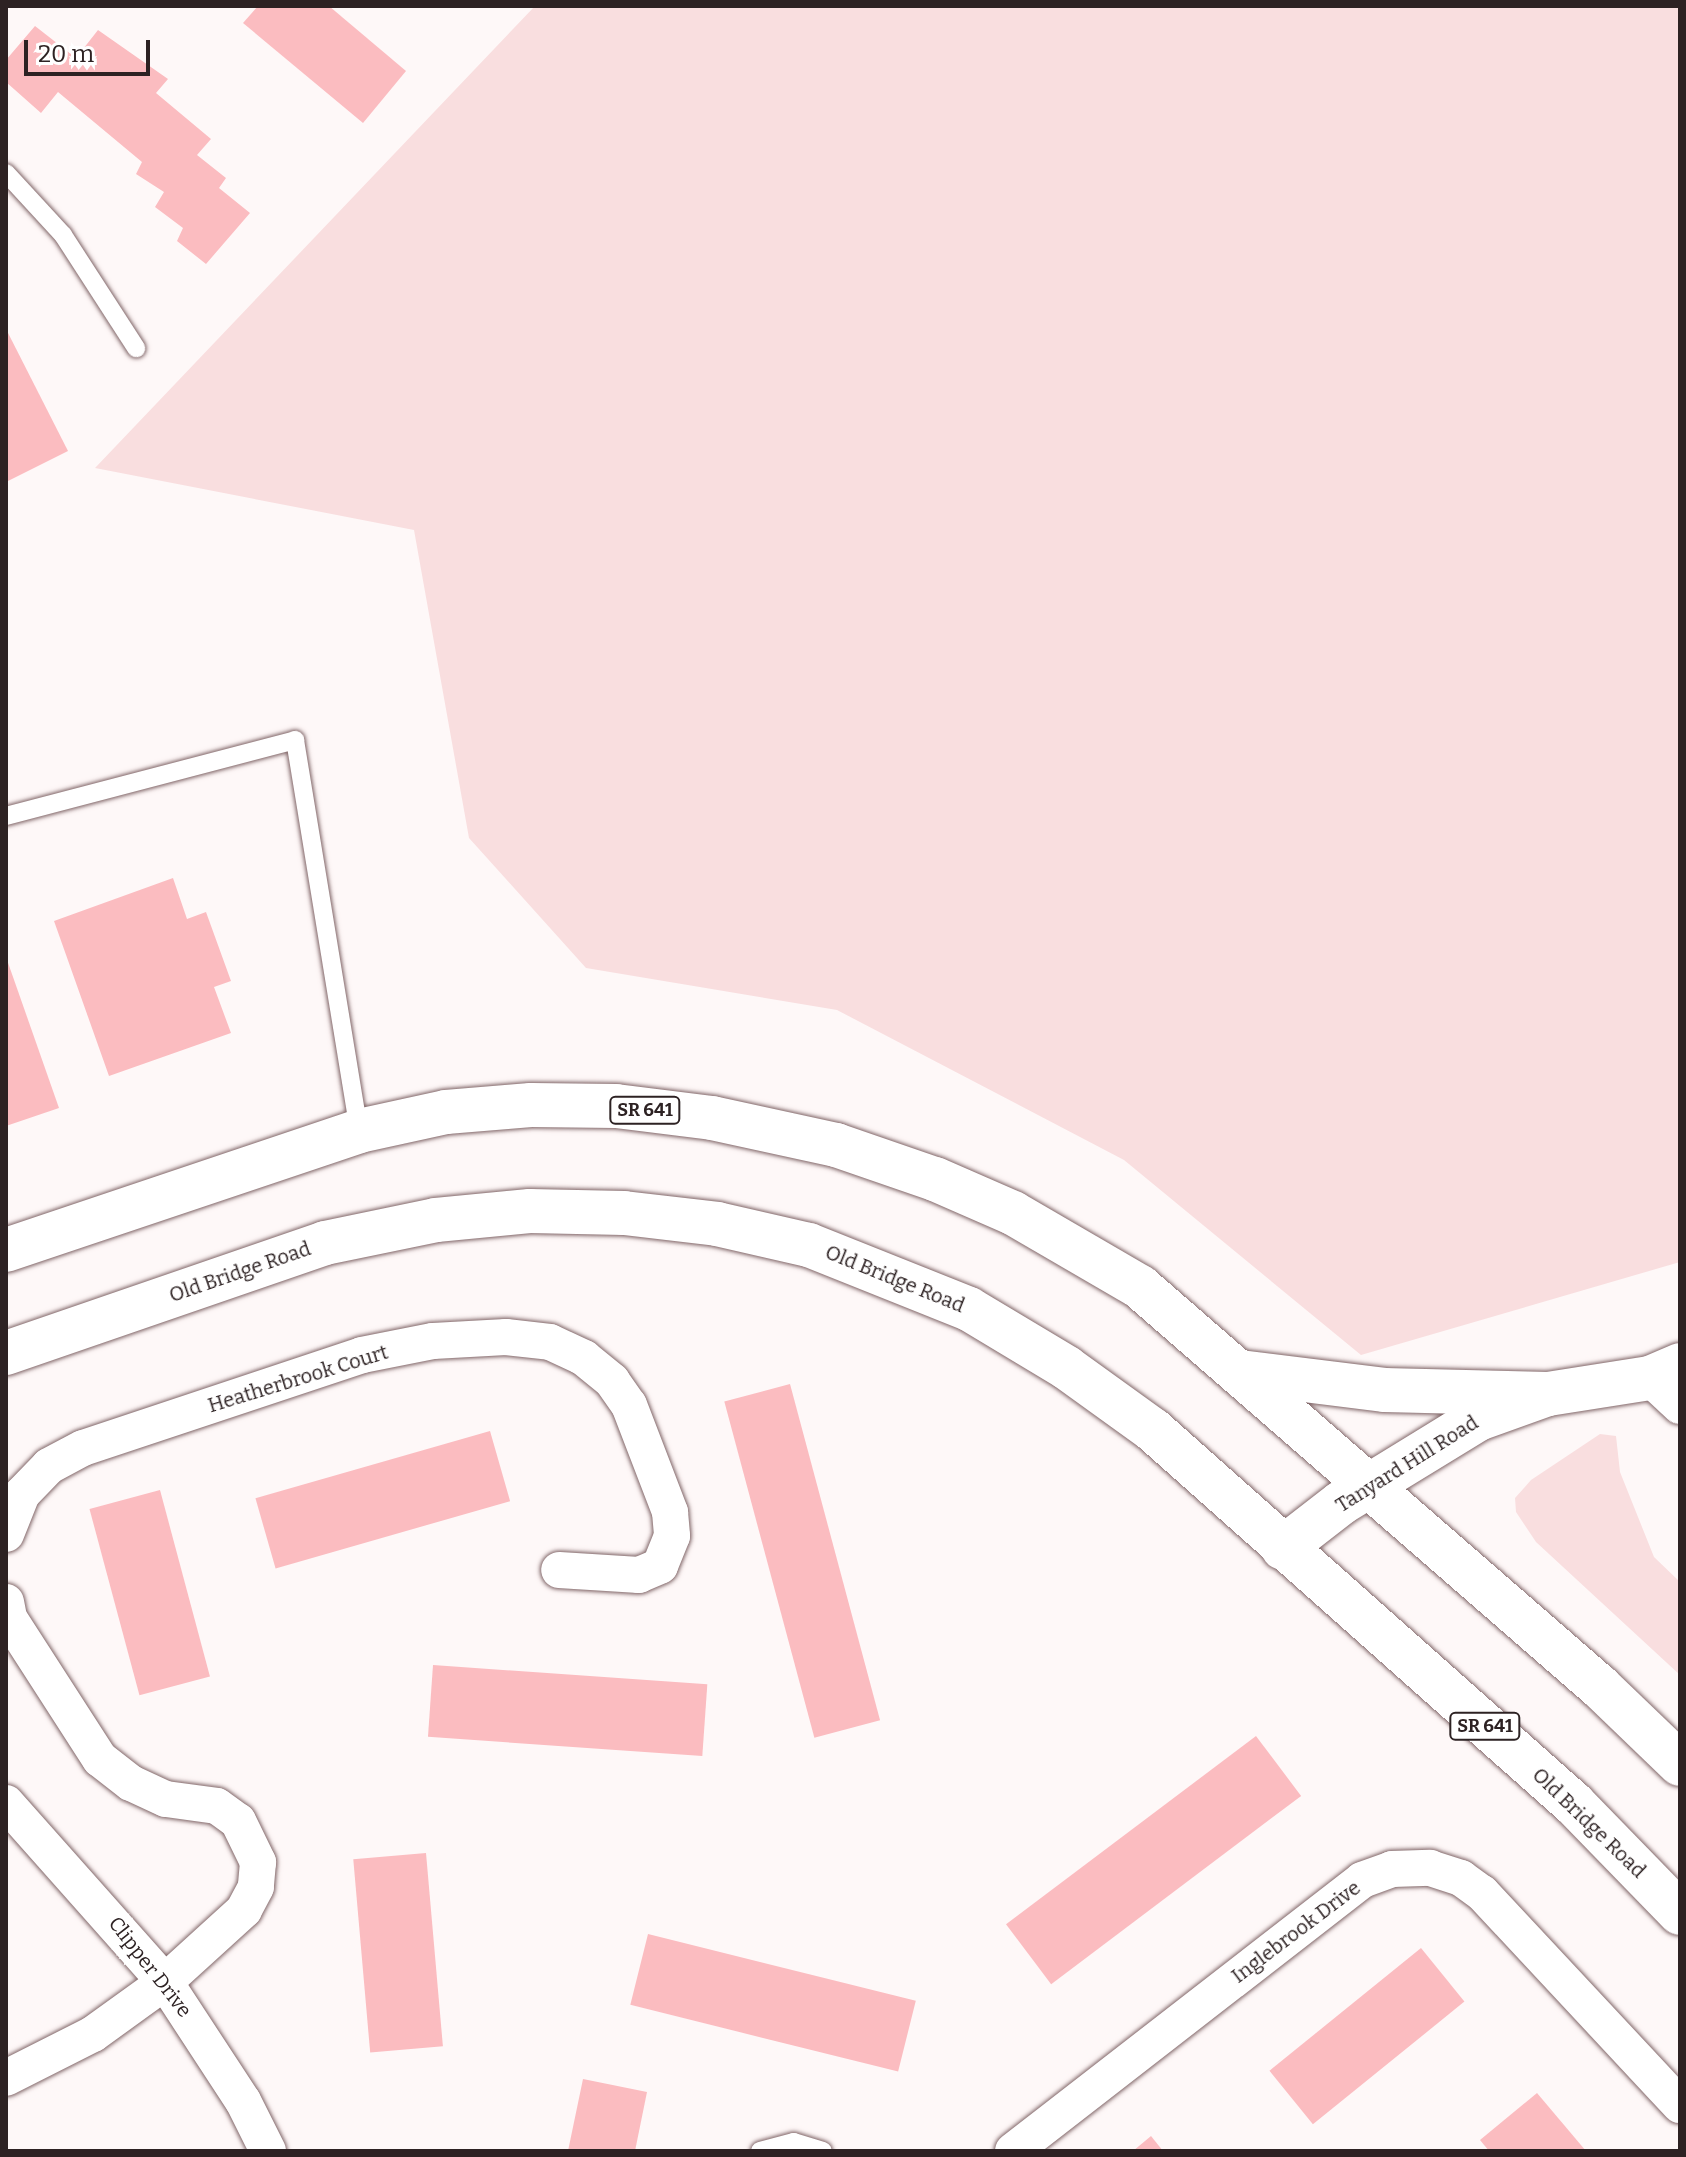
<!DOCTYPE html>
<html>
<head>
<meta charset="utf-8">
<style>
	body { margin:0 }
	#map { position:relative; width:1686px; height:2157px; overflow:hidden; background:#fef8f8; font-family:Bitter,serif }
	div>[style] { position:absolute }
	.green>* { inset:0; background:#f9dedf }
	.building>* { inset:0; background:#fbbcc0; transform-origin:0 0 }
	.roads { filter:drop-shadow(0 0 2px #816668) drop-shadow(0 0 2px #816668) }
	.lane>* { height:18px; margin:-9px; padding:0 9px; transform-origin:9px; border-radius:9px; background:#fff }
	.street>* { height:36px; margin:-18px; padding:0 18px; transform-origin:18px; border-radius:18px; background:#fff }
	.secondary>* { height:44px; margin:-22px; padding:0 22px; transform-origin:22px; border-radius:22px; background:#fff }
	.primary>* { height:44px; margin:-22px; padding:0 22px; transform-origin:22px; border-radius:22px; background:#fff }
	span { translate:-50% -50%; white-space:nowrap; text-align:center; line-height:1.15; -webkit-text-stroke:7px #fff; paint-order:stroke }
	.shield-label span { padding:2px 6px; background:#fff; border:2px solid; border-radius:6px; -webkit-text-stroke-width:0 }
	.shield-label { font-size:18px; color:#2d2223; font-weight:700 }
	.street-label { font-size:20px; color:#2d2223 }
	.frame { position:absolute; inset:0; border:8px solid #2d2223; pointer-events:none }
	.scale { position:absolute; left:24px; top:40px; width:126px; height:36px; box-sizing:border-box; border:4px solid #2d2223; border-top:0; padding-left:10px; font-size:24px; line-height:28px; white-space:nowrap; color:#2d2223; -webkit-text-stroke:6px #fff; paint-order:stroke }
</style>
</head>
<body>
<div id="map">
	<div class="green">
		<i style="clip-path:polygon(535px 6px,1680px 6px,1680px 1262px,1361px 1355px,1124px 1160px,837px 1010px,586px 968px,469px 838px,414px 530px,95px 468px)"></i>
		<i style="clip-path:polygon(1600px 1434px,1616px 1436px,1620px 1472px,1654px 1557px,1680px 1582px,1680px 1675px,1536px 1542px,1516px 1512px,1515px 1498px,1531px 1480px)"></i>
	</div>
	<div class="building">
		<i style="clip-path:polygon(258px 6px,329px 6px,406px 71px,363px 123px,243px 23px)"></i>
		<i style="clip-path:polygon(35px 26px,76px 58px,98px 30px,168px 79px,156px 93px,211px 139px,197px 155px,226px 178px,219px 188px,250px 213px,206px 264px,177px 241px,183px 228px,155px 207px,164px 192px,136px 174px,142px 162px,58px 92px,41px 113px,6px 82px,6px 60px)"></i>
		<i style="clip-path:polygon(6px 329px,68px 451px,6px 482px)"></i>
		<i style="clip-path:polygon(173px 878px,187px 919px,206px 912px,231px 981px,214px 987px,231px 1033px,109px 1076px,54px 921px)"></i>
		<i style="clip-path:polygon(6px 957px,59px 1108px,6px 1126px)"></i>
		<i style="left:790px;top:1384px;width:348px;height:68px;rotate:75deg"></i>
		<i style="left:490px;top:1431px;width:73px;height:244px;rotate:74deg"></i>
		<i style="left:160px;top:1490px;width:193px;height:73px;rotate:75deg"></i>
		<i style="left:433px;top:1665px;width:275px;height:72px;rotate:4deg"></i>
		<i style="left:1256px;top:1736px;width:75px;height:313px;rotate:53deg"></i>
		<i style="left:426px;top:1853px;width:194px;height:73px;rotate:85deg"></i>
		<i style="left:648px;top:1934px;width:276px;height:73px;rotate:14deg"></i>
		<i style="left:1421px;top:1948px;width:69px;height:195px;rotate:51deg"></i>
		<i style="clip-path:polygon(583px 2079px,647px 2092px,635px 2151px,568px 2151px)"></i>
		<i style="clip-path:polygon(1537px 2093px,1586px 2151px,1489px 2151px,1480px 2140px)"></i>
		<i style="clip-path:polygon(1151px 2136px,1163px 2151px,1133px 2151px)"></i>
	</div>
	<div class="roads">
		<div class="lane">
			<i style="left:6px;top:173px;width:84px;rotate:47.4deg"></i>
			<i style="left:63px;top:235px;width:135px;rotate:57.1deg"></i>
			<i style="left:6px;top:816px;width:299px;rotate:-14.7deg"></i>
			<i style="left:295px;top:740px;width:396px;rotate:80.7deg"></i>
			<i style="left:760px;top:2151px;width:35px;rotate:-15deg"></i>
			<i style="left:794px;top:2142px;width:30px;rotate:17deg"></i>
		</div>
		<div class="street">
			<i style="left:1650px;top:1378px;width:41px;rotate:43deg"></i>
			<i style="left:6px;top:1534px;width:43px;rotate:-68.2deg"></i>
			<i style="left:22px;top:1494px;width:39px;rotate:-46deg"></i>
			<i style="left:49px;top:1466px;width:38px;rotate:-28deg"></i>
			<i style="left:83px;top:1448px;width:294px;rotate:-18.4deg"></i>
			<i style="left:362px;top:1355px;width:72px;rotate:-11.2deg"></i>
			<i style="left:433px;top:1341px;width:73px;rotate:-3.1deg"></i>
			<i style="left:506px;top:1337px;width:44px;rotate:6.5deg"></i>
			<i style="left:550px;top:1342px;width:38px;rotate:25deg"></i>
			<i style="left:584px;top:1358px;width:36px;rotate:39deg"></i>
			<i style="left:612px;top:1381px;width:29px;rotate:55deg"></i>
			<i style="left:629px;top:1405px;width:115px;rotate:69deg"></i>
			<i style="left:670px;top:1512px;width:24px;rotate:85deg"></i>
			<i style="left:672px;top:1536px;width:32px;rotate:112deg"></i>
			<i style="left:660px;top:1566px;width:23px;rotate:157deg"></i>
			<i style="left:639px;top:1575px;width:80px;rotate:-176.4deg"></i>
			<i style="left:6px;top:1602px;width:16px;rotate:79deg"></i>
			<i style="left:9px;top:1618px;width:168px;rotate:57.2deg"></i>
			<i style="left:100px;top:1759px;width:39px;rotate:38deg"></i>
			<i style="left:131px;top:1783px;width:38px;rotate:25deg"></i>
			<i style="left:166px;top:1799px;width:51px;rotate:7.8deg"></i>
			<i style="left:217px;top:1806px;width:26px;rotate:36deg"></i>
			<i style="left:238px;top:1821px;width:46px;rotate:64deg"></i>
			<i style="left:258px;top:1862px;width:25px;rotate:95deg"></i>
			<i style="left:256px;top:1887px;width:26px;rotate:118deg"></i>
			<i style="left:244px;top:1910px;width:107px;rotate:137.7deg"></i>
			<i style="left:165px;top:1982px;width:89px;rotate:144.2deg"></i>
			<i style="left:93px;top:2034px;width:97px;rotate:153.2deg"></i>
			<i style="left:6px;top:1803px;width:239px;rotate:48.4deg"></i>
			<i style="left:165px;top:1982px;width:142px;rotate:56.8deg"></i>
			<i style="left:243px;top:2101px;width:56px;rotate:63.4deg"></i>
			<i style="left:1013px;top:2151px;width:442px;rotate:-37.8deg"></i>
			<i style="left:1362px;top:1880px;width:32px;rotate:-20deg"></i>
			<i style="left:1392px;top:1869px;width:38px;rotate:-2deg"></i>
			<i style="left:1430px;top:1868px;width:33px;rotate:18deg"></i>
			<i style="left:1461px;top:1878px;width:26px;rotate:36deg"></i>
			<i style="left:1482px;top:1893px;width:290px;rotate:47deg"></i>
		</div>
		<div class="secondary">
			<i style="left:1283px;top:1548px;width:73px;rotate:-37.8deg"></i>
			<i style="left:1341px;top:1503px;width:161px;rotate:-31.5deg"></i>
			<i style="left:1478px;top:1419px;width:74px;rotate:-19.7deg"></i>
			<i style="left:1548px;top:1394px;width:103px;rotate:-8.9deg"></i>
			<i style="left:1650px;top:1378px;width:33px;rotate:-23deg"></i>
		</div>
		<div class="primary">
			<i style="left:6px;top:1250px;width:373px;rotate:-18.6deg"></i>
			<i style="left:359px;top:1131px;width:89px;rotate:-12.3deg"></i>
			<i style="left:446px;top:1112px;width:85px;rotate:-4.7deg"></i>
			<i style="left:531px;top:1105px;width:85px;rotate:0.7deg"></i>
			<i style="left:616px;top:1106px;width:97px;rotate:7.1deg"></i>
			<i style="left:712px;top:1118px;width:127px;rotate:12.3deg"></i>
			<i style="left:836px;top:1145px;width:105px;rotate:19deg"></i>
			<i style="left:935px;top:1179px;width:85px;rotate:23.6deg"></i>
			<i style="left:1013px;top:1213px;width:147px;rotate:30.2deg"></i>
			<i style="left:1140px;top:1287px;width:610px;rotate:41.01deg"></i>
			<i style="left:1600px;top:1687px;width:111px;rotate:43.9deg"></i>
			<i style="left:6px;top:1353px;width:337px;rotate:-19deg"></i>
			<i style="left:325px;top:1243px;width:113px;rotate:-11.7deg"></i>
			<i style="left:436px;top:1220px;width:94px;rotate:-5.5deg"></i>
			<i style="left:530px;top:1211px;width:94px;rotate:1.2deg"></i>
			<i style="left:624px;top:1213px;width:94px;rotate:6.7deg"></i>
			<i style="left:717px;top:1224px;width:94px;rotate:12.9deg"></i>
			<i style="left:809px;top:1245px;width:172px;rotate:21.8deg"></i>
			<i style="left:969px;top:1309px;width:114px;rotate:31deg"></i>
			<i style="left:1067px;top:1368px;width:106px;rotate:35.8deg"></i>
			<i style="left:1153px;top:1430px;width:563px;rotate:41.62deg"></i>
			<i style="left:1574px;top:1804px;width:152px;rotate:45.8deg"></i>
			<i style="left:1240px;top:1372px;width:145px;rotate:7.1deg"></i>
			<i style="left:1384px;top:1390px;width:164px;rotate:1.4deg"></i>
		</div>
	</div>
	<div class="shield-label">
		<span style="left:645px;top:1110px">SR 641</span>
		<span style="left:1485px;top:1726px">SR 641</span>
	</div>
	<div class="street-label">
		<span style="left:240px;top:1272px;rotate:-19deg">Old Bridge Road</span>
		<span style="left:895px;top:1279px;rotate:22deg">Old Bridge Road</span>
		<span style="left:298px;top:1379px;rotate:-17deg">Heatherbrook Court</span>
		<span style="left:1407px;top:1464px;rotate:-32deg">Tanyard Hill Road</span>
		<span style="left:1589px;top:1823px;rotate:44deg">Old Bridge Road</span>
		<span style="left:1296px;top:1932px;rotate:-37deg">Inglebrook Drive</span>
		<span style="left:150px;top:1967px;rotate:52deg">Clipper Drive</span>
	</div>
	<div class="frame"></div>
	<div class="scale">20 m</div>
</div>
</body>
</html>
